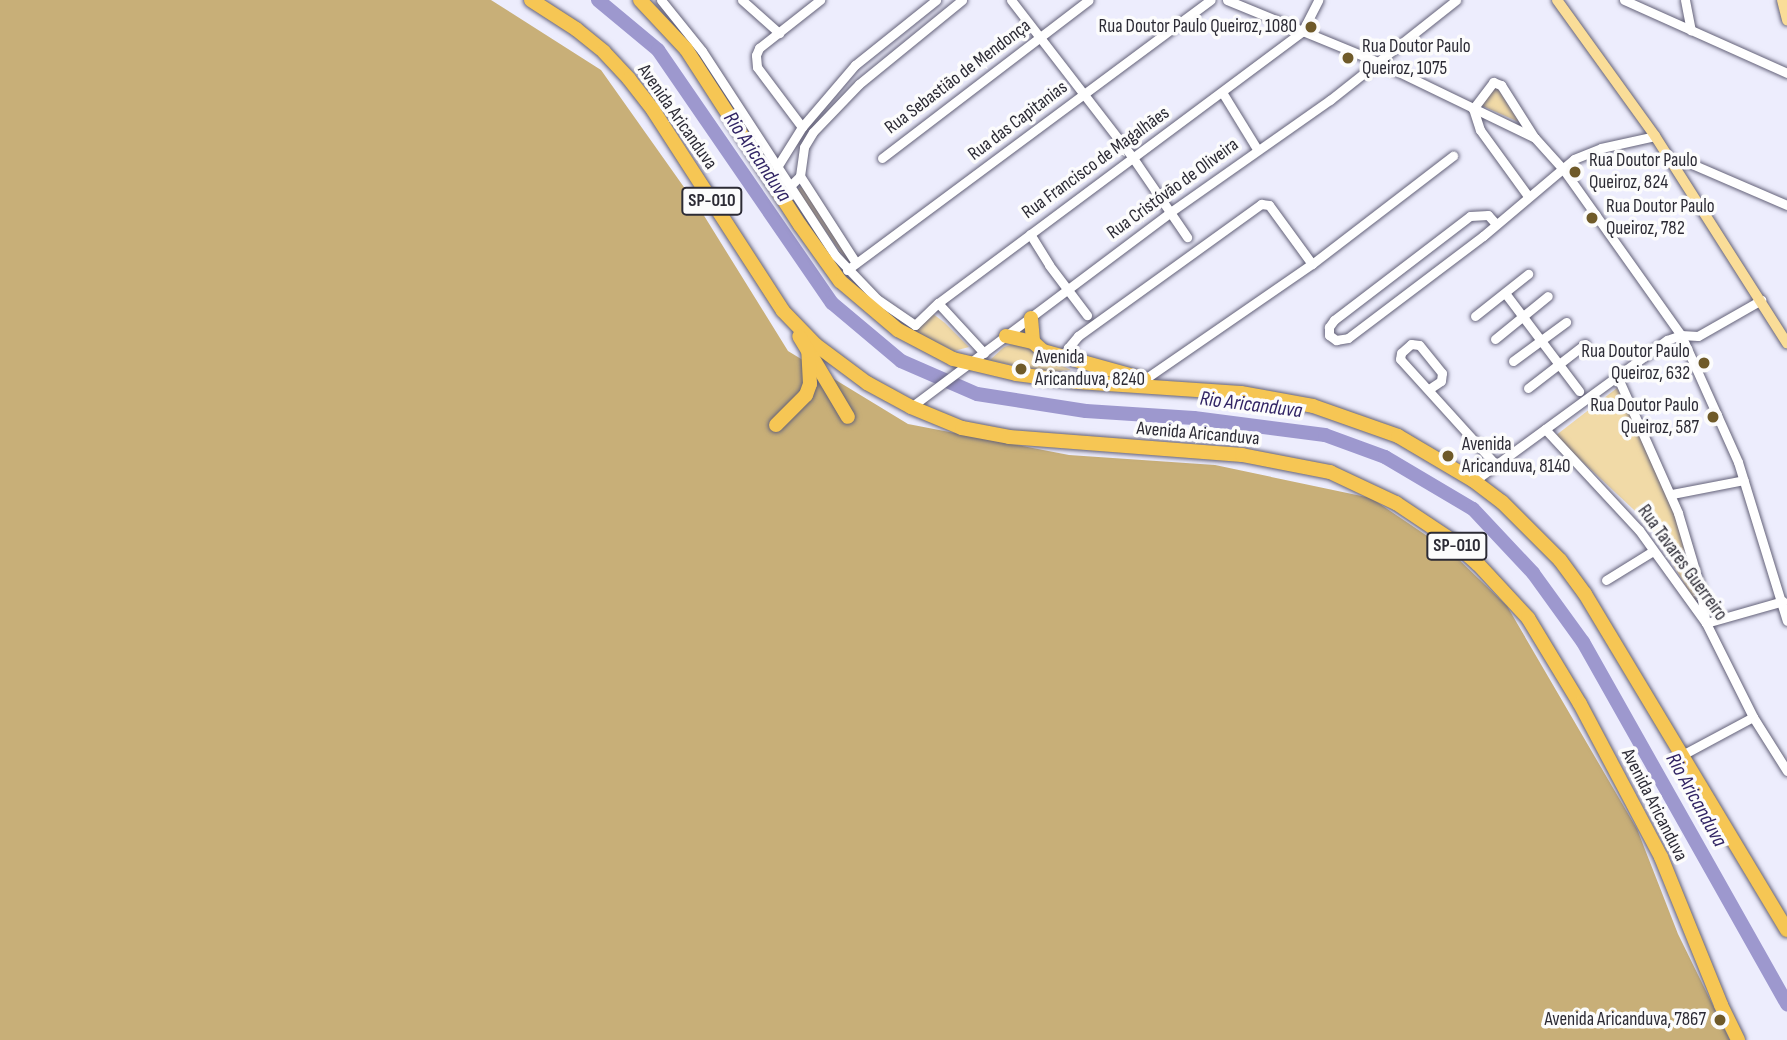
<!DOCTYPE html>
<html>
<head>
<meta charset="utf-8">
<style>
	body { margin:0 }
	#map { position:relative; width:1787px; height:1040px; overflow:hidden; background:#ededfd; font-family:"Sofia Sans Condensed",sans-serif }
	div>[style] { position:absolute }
	.green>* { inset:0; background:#f1daa7 }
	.forest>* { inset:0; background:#c8af78 }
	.river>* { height:14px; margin:-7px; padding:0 7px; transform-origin:7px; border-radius:7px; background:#9d98ce }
	.roads { filter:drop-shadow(0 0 2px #636178) drop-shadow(0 0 2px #636178) }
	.minor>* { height:9px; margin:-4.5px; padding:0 4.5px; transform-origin:4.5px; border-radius:4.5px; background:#fff }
	.major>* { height:10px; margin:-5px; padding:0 5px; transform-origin:5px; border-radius:5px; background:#fadd98 }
	.highway>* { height:14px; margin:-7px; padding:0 7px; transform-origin:7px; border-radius:7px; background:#f6c654 }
	.dots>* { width:19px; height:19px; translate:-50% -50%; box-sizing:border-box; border:4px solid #fcfcfc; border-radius:50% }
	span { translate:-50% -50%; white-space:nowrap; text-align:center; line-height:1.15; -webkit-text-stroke:7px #fcfcfc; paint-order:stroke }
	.shield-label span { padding:2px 5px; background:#fcfcfc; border:2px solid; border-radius:5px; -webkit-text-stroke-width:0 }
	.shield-label { font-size:18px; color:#2c2b35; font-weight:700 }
	.poi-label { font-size:19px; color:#2c2b35 }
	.right { translate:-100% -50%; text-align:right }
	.left { translate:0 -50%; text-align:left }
	.street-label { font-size:19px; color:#2c2b35 }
	.water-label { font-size:21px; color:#312464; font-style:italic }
</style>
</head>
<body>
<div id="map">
	<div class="green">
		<i style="clip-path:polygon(1496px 86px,1519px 122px,1480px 105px)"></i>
		<i style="clip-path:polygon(802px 186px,853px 261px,849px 264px,797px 190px)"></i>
		<i style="clip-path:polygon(932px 313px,945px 323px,969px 347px,954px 351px,914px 331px)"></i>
		<i style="clip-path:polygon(1017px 343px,1071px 370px,1044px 372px,990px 360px,1004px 347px)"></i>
		<i style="clip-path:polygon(1617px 388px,1670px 495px,1699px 608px,1648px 523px,1555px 436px)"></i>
	</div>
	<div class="forest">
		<i style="clip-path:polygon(0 0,491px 0,601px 70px,703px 214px,788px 351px,908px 424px,1069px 455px,1215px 465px,1371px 498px,1451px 552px,1507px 606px,1637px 829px,1678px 934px,1730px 1040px,0 1040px)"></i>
	</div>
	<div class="river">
		<i style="left:598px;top:0;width:78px;rotate:39.8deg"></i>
		<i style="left:658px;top:50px;width:307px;rotate:55.5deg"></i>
		<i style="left:832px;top:303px;width:90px;rotate:40deg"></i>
		<i style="left:901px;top:361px;width:83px;rotate:23.5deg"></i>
		<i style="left:977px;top:394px;width:110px;rotate:8.9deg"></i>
		<i style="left:1086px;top:411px;width:108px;rotate:3.7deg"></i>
		<i style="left:1194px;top:418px;width:132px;rotate:7.4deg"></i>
		<i style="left:1325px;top:435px;width:64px;rotate:20.1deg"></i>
		<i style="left:1385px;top:457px;width:102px;rotate:30.6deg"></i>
		<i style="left:1473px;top:509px;width:88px;rotate:46.8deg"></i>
		<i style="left:1533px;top:573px;width:85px;rotate:54.1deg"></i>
		<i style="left:1583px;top:642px;width:416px;rotate:60.6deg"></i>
	</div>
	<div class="roads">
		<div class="minor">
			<i style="left:661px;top:0;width:65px;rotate:51.2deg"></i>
			<i style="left:702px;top:51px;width:244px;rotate:56.9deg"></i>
			<i style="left:835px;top:255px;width:61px;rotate:46.3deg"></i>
			<i style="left:877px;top:299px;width:46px;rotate:34.4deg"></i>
			<i style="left:915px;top:325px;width:32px;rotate:-44deg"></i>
			<i style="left:938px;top:303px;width:454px;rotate:-36.7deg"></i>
			<i style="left:1302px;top:32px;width:36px;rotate:-63deg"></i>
			<i style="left:742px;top:0;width:50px;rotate:41.7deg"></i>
			<i style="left:1011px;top:0;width:200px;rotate:52.3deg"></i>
			<i style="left:1133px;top:158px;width:96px;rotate:55.6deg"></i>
			<i style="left:1227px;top:0;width:163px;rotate:22.3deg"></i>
			<i style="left:1378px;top:62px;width:174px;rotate:25.8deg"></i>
			<i style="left:1535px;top:138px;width:42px;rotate:47.9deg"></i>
			<i style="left:1563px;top:169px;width:204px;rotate:54.6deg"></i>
			<i style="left:1681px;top:335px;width:139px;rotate:65.8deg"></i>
			<i style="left:1738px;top:462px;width:166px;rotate:72.9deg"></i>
			<i style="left:1624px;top:0;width:179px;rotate:24.1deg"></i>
			<i style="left:1685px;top:0;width:31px;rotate:79deg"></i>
			<i style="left:1222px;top:92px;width:67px;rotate:58.4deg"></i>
			<i style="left:802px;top:127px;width:75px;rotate:-126.9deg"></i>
			<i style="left:757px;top:67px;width:12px;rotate:-95deg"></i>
			<i style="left:756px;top:55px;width:8px;rotate:-67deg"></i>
			<i style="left:759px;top:48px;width:78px;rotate:-38.2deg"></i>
			<i style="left:882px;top:158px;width:260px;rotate:-37.4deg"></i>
			<i style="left:1672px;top:162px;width:15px"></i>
			<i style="left:1687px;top:162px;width:109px;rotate:23.3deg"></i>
			<i style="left:777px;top:167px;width:47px;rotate:-58deg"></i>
			<i style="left:802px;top:127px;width:82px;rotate:-49.5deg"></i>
			<i style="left:855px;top:65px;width:104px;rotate:-38.7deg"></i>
			<i style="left:800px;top:176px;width:103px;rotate:57.2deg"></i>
			<i style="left:790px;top:186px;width:14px;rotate:-45deg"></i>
			<i style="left:800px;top:176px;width:29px;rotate:-82deg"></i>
			<i style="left:804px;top:147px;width:17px;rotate:-59deg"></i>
			<i style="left:813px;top:132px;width:66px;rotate:-46.2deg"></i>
			<i style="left:859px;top:84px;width:133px;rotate:-39.2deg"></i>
			<i style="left:1528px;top:196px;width:82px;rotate:-126deg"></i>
			<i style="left:1480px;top:130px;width:22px;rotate:-108deg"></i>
			<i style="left:1473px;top:109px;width:34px;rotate:-53deg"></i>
			<i style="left:1493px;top:82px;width:9px;rotate:21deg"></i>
			<i style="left:1501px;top:85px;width:62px;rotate:57.6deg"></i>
			<i style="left:1496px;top:224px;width:12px;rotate:-132deg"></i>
			<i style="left:1488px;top:215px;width:18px;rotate:177deg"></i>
			<i style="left:1470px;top:216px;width:171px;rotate:142.6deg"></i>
			<i style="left:1334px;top:320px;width:9px;rotate:126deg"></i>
			<i style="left:1329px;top:327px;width:8px;rotate:90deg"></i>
			<i style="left:1329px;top:335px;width:9px;rotate:36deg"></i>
			<i style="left:1336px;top:340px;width:12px;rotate:-9deg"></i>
			<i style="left:1348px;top:338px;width:169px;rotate:-37.1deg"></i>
			<i style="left:1483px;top:236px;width:119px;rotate:-40.2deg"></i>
			<i style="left:1574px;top:159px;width:29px;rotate:-22deg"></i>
			<i style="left:1601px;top:148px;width:55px;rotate:-12.5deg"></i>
			<i style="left:1030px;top:234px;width:36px;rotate:58deg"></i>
			<i style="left:1049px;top:265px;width:63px;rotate:52.8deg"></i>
			<i style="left:847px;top:270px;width:453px;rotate:-36.6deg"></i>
			<i style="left:1505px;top:293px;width:123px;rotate:52.9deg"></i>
			<i style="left:938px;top:303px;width:68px;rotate:47.4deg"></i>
			<i style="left:1475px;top:316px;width:68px;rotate:-38.4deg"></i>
			<i style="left:1495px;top:339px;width:68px;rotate:-39.1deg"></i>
			<i style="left:1075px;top:356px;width:11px;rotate:-131deg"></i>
			<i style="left:1068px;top:348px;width:16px;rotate:-50deg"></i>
			<i style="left:1078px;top:336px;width:226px;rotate:-35.8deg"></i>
			<i style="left:1261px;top:204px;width:8px;rotate:7deg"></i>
			<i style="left:1269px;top:205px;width:73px;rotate:53.9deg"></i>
			<i style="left:1513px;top:361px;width:66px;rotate:-36.3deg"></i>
			<i style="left:1618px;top:378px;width:148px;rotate:66deg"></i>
			<i style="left:1678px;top:513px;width:77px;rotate:73.4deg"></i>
			<i style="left:1700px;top:587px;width:36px;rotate:81deg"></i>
			<i style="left:1706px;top:623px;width:80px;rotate:-15.9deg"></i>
			<i style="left:1145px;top:379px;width:203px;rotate:-34.6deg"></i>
			<i style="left:1312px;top:264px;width:178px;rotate:-37.5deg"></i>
			<i style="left:1528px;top:388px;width:72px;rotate:-37.7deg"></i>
			<i style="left:1429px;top:389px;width:14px;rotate:-34deg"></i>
			<i style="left:1441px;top:381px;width:8px;rotate:-83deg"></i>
			<i style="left:1442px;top:373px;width:36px;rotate:-129deg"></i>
			<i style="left:1419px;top:345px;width:8px;rotate:-173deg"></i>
			<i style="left:1411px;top:344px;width:13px;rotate:138deg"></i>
			<i style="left:1401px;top:353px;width:6px;rotate:99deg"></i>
			<i style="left:1400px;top:359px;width:143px;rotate:47.8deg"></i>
			<i style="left:911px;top:407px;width:323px;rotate:-36.9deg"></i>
			<i style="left:1169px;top:213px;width:197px;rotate:-35.1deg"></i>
			<i style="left:1330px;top:100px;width:161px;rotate:-38.4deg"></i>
			<i style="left:1545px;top:429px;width:138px;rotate:47.1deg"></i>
			<i style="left:1639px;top:530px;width:115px;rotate:54.2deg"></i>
			<i style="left:1706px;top:623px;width:105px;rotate:63.4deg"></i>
			<i style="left:1753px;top:717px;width:64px;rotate:57.8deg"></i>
			<i style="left:1474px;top:481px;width:239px;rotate:-36.2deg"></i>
			<i style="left:1667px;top:340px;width:15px;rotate:-20deg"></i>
			<i style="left:1681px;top:335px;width:17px;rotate:3deg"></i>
			<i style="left:1698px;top:336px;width:73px;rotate:-29.7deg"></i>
			<i style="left:1672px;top:494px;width:73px;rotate:-11deg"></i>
			<i style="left:1606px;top:580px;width:55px;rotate:-31.7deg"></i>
			<i style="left:1684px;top:754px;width:78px;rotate:-28.2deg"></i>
		</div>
		<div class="major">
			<i style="left:1557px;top:0;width:168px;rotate:54.2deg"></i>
			<i style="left:1655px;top:136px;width:246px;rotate:57.5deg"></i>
			<i style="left:1782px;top:0;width:21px;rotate:76deg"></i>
		</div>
		<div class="highway">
			<i style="left:531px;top:0;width:54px;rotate:32.8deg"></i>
			<i style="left:576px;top:29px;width:36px;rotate:39deg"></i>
			<i style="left:604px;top:52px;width:37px;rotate:47deg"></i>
			<i style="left:629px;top:79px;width:39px;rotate:52deg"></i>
			<i style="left:653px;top:110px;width:239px;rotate:57.1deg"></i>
			<i style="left:783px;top:311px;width:47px;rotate:45.9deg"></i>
			<i style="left:816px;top:345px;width:64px;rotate:36.7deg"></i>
			<i style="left:867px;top:383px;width:50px;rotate:28.6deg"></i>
			<i style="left:911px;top:407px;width:55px;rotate:22.4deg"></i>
			<i style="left:962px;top:428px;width:48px;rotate:10.8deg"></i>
			<i style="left:1009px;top:437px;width:234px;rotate:4.4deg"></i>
			<i style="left:1242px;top:455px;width:90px;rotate:10.9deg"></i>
			<i style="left:1330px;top:472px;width:73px;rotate:25.2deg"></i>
			<i style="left:1396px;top:503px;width:65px;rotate:33.7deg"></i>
			<i style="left:1450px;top:539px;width:38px;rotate:42deg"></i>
			<i style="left:1478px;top:564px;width:74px;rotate:47.2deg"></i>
			<i style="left:1528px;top:618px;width:100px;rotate:58.8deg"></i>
			<i style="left:1580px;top:704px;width:173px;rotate:62.1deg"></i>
			<i style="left:1661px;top:857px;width:160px;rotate:67.9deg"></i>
			<i style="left:1721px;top:1005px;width:39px;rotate:64deg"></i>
			<i style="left:640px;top:0;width:67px;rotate:46.8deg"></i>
			<i style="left:686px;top:49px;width:210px;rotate:57.1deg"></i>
			<i style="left:800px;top:225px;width:69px;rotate:54.5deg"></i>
			<i style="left:840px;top:281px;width:76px;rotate:40.2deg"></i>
			<i style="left:898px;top:330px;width:62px;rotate:27.8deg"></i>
			<i style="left:953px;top:359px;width:65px;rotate:13.4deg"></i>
			<i style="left:1016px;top:374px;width:63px;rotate:7.4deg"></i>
			<i style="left:1078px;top:382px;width:163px;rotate:3.9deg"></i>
			<i style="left:1241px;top:393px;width:73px;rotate:10.2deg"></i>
			<i style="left:1313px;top:406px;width:90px;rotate:19.4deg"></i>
			<i style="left:1398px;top:436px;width:88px;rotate:30.6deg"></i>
			<i style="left:1474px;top:481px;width:35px;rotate:37deg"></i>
			<i style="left:1502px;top:502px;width:82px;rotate:45deg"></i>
			<i style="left:1560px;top:560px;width:42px;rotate:53.7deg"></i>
			<i style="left:1585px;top:594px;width:392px;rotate:59deg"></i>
			<i style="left:1031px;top:318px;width:24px;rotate:85deg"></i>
			<i style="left:1033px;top:342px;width:13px;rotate:42deg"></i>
			<i style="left:1043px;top:351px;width:105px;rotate:15.5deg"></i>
			<i style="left:1006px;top:336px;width:28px;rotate:13deg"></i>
			<i style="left:811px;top:355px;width:72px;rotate:59.2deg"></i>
			<i style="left:776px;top:425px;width:42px;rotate:-45deg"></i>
			<i style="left:806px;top:395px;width:12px;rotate:-70deg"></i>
			<i style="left:810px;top:384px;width:33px;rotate:-93deg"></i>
			<i style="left:808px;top:351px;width:17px;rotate:-121deg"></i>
		</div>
	</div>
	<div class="dots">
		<i style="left:1311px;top:27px;background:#6f5a29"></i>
		<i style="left:1348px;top:58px;background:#6f5a29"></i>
		<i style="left:1575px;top:172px;background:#6f5a29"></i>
		<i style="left:1592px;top:218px;background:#6f5a29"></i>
		<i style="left:1704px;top:363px;background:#6f5a29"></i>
		<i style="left:1021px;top:369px;background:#6f5a29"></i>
		<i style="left:1713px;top:417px;background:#6f5a29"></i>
		<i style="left:1448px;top:456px;background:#6f5a29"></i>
		<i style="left:1720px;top:1020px;background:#6f5a29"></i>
	</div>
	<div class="shield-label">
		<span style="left:712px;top:201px">SP-010</span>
		<span style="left:1457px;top:546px">SP-010</span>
	</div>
	<div class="poi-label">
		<span class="right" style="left:1297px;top:27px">Rua Doutor Paulo Queiroz, 1080</span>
		<span class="left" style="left:1362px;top:58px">Rua Doutor Paulo<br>Queiroz, 1075</span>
		<span class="left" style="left:1589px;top:172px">Rua Doutor Paulo<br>Queiroz, 824</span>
		<span class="left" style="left:1606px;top:218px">Rua Doutor Paulo<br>Queiroz, 782</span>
		<span class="right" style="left:1690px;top:363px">Rua Doutor Paulo<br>Queiroz, 632</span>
		<span class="left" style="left:1035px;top:369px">Avenida<br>Aricanduva, 8240</span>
		<span class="right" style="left:1699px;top:417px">Rua Doutor Paulo<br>Queiroz, 587</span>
		<span class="left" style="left:1462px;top:456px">Avenida<br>Aricanduva, 8140</span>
		<span class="right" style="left:1706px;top:1020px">Avenida Aricanduva, 7867</span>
	</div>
	<div class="street-label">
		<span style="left:958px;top:77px;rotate:-37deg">Rua Sebastião de Mendonça</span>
		<span style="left:677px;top:117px;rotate:55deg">Avenida Aricanduva</span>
		<span style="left:1018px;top:121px;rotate:-37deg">Rua das Capitanias</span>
		<span style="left:1096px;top:163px;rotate:-36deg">Rua Francisco de Magalhães</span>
		<span style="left:1173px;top:189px;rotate:-36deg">Rua Cristóvão de Oliveira</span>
		<span style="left:1198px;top:434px;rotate:5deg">Avenida Aricanduva</span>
		<span style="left:1682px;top:563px;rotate:54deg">Rua Tavares Guerreiro</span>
		<span style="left:1654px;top:805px;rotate:63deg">Avenida Aricanduva</span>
	</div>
	<div class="water-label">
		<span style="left:757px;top:157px;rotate:56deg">Rio Aricanduva</span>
		<span style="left:1251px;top:405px;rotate:7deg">Rio Aricanduva</span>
		<span style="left:1696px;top:800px;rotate:61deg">Rio Aricanduva</span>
	</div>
</div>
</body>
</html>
